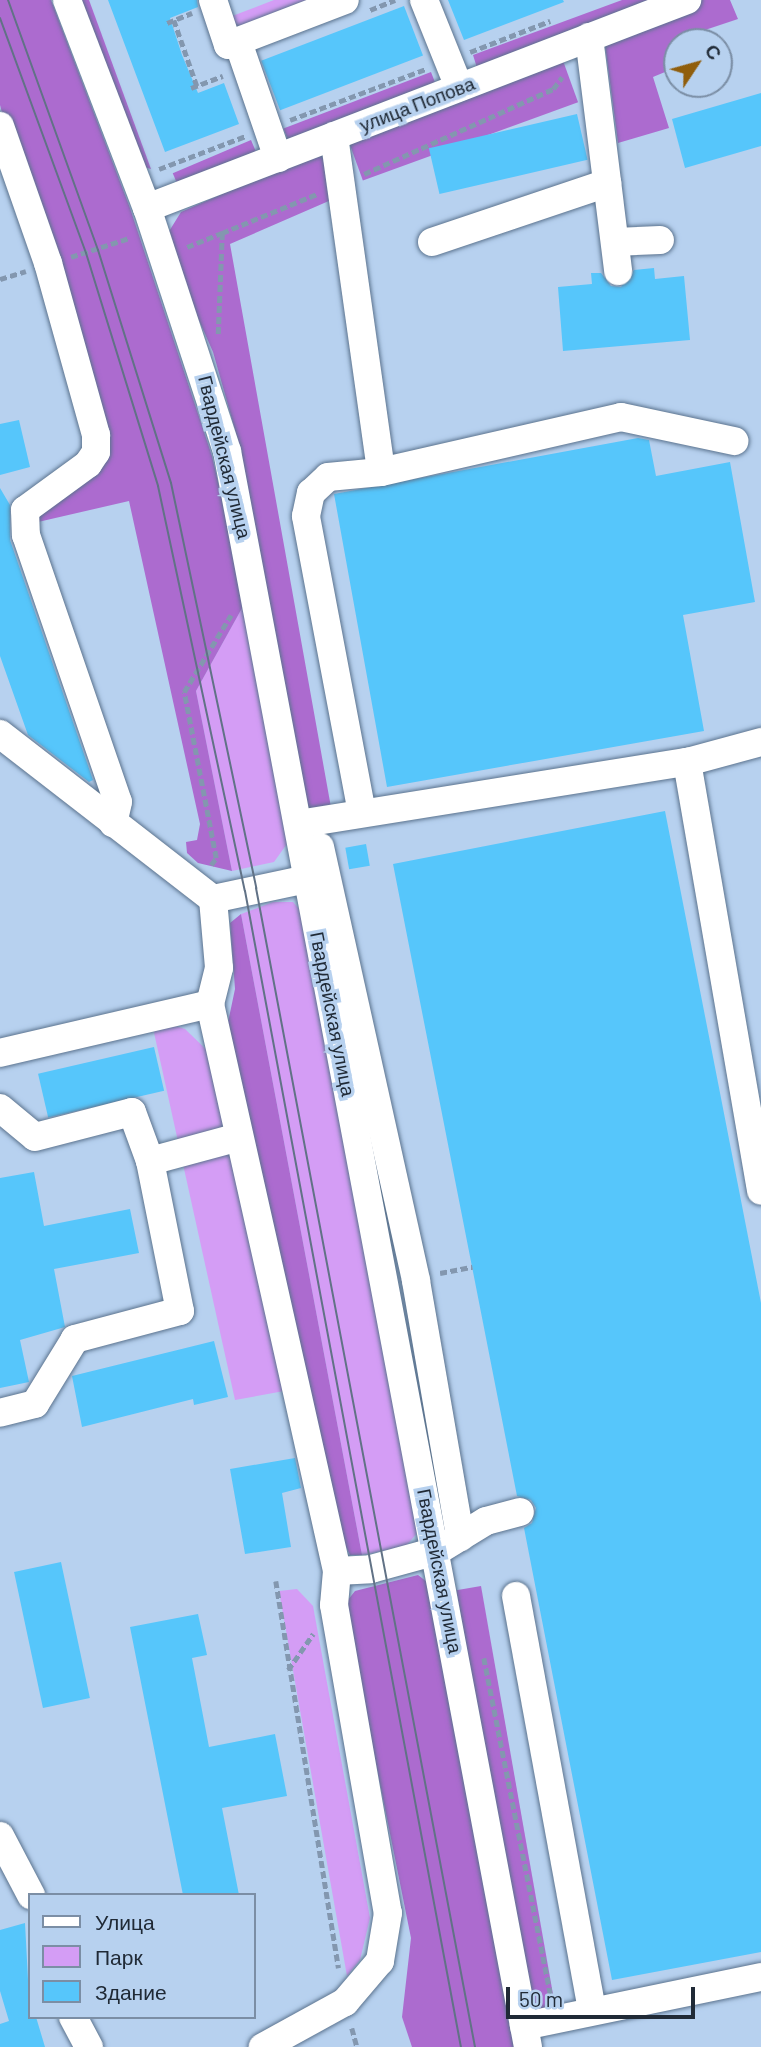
<!DOCTYPE html>
<html>
<head>
<meta charset="utf-8">
<style>
	body { margin:0 }
	#map { position:relative; width:761px; height:2047px; overflow:hidden; background:#b7d1ef; font-family:Barlow,sans-serif }
	div>[style] { position:absolute }
	.green>* { inset:0; background:#d49df5 }
	.forest>* { inset:0; background:#ac6bcf; transform-origin:0 0 }
	.building>* { inset:0; background:#56c6fb; transform-origin:0 0 }
	.path>* { height:4.5px; margin-top:-2.25px; transform-origin:0; background:repeating-linear-gradient(90deg,#8397af 0 7px,transparent 0 10.5px) }
	.roads { filter:drop-shadow(0 0 2px #5b738e) drop-shadow(0 0 2px #5b738e) }
	.minor>* { height:28px; margin:-14px; padding:0 14px; transform-origin:14px; border-radius:14px; background:#fff }
	.tram>* { height:2px; margin:-1px; padding:0 1px; transform-origin:1px; border-radius:1px; background:#617286 }
	span { translate:-50% -50%; white-space:nowrap; text-align:center; line-height:1.15; -webkit-text-stroke:7px #b7d1ef; paint-order:stroke }
	.street-label { font-size:19px; color:#202a36 }
	.legend { position:absolute; left:28px; top:1893px; width:228px; height:126px; box-sizing:border-box; background:#b7d1ef; border:2px solid #7b8ea5; margin:0; padding:9px 12px; list-style:none; font-size:21px; color:#202a36 }
	.legend li { display:flex; align-items:center; gap:14px; height:35px }
	.legend b { width:35px; border:2px solid #7b8ea5 }
	.north { position:absolute; left:663px; top:28px; width:70px; height:70px; box-sizing:border-box; background:#b7d1ef; border:2px solid #7b8ea5; border-radius:50%; rotate:54deg; font-size:19px; font-weight:700; line-height:28px; text-align:center; color:#202a36 }
	.north::after { content:''; display:block; margin:auto; width:24px; height:32px; background:#905e0c; clip-path:polygon(50% 0,100% 100%,50% 72%,0 100%) }
	.scale { position:absolute; left:506px; top:1987px; width:189px; height:32px; box-sizing:border-box; border:4px solid #202a36; border-top:0; padding-left:9px; font-size:21px; line-height:24px; white-space:nowrap; color:#202a36; -webkit-text-stroke:5px #b7d1ef; paint-order:stroke }
</style>
</head>
<body>
<div id="map">
	<div class="green">
		<i style="clip-path:polygon(274px 0,330px 0,234px 36px,227px 18px)"></i>
		<i style="clip-path:polygon(246px 601px,289px 841px,274px 862px,232px 871px,196px 691px)"></i>
		<i style="clip-path:polygon(273px 902px,293px 902px,300px 910px,418px 1532px,406px 1546px,362px 1555px,241px 914px)"></i>
		<i style="clip-path:polygon(169px 1024px,185px 1029px,213px 1056px,284px 1391px,235px 1400px,153px 1028px)"></i>
		<i style="clip-path:polygon(297px 1589px,313px 1606px,370px 1918px,360px 1960px,347px 1976px,279px 1591px)"></i>
	</div>
	<div class="forest">
		<i style="clip-path:polygon(0 0,51px 0,130px 208px,212px 456px,246px 601px,196px 691px,232px 871px,198px 863px,187px 853px,186px 842px,197px 840px,200px 824px,129px 501px,38px 522px,39px 504px,94px 472px,0 105px)"></i>
		<i style="clip-path:polygon(74px 0,89px 0,151px 169px,140px 166px)"></i>
		<i style="clip-path:polygon(622px 0,670px 0,478px 71px,473px 55px)"></i>
		<i style="clip-path:polygon(701px 0,730px 0,738px 19px,699px 32px,701px 42px,677px 42px,677px 67px,653px 77px,669px 128px,618px 143px,604px 37px)"></i>
		<i style="left:562px;top:58px;width:47px;height:229px;rotate:70deg"></i>
		<i style="left:431px;top:72px;width:19px;height:158px;rotate:69deg"></i>
		<i style="left:251px;top:140px;width:21px;height:85px;rotate:67deg"></i>
		<i style="clip-path:polygon(328px 148px,338px 197px,230px 244px,332px 813px,307px 816px,241px 451px,213px 352px,171px 257px,168px 233px,181px 212px)"></i>
		<i style="clip-path:polygon(241px 914px,362px 1555px,350px 1555px,341px 1537px,226px 1032px,235px 989px,230px 923px)"></i>
		<i style="clip-path:polygon(418px 1575px,431px 1585px,516px 2047px,412px 2047px,402px 2017px,411px 1938px,344px 1605px,355px 1591px)"></i>
		<i style="left:481px;top:1586px;width:429px;height:25px;rotate:80deg"></i>
	</div>
	<div class="building">
		<i style="clip-path:polygon(108px 0,197px 0,198px 7px,170px 18px,182px 55px,198px 93px,224px 83px,239px 124px,165px 152px)"></i>
		<i style="clip-path:polygon(448px 0,563px 0,564px 2px,464px 40px)"></i>
		<i style="left:404px;top:6px;width:53px;height:153px;rotate:69deg"></i>
		<i style="clip-path:polygon(761px 93px,761px 146px,685px 168px,672px 119px)"></i>
		<i style="left:577px;top:114px;width:47px;height:152px;rotate:77deg"></i>
		<i style="clip-path:polygon(654px 268px,655px 279px,684px 276px,690px 340px,563px 351px,558px 287px,592px 284px,591px 273px,601px 273px,611px 286px,621px 287px,634px 270px)"></i>
		<i style="clip-path:polygon(19px 420px,30px 467px,0 475px,0 424px)"></i>
		<i style="clip-path:polygon(638px 438px,649px 440px,656px 476px,730px 462px,755px 602px,683px 615px,704px 731px,387px 787px,334px 494px)"></i>
		<i style="clip-path:polygon(0 488px,10px 505px,10px 540px,93px 780px,89px 782px,28px 735px,0 656px)"></i>
		<i style="clip-path:polygon(665px 811px,761px 1303px,761px 1952px,612px 1980px,524px 1528px,532px 1523px,536px 1508px,531px 1500px,517px 1496px,393px 864px)"></i>
		<i style="left:366px;top:844px;width:22px;height:21px;rotate:80deg"></i>
		<i style="left:154px;top:1047px;width:45px;height:119px;rotate:77deg"></i>
		<i style="clip-path:polygon(34px 1172px,44px 1226px,130px 1209px,139px 1253px,54px 1269px,65px 1327px,20px 1340px,29px 1382px,0 1388px,0 1178px)"></i>
		<i style="clip-path:polygon(214px 1341px,228px 1397px,194px 1405px,193px 1399px,82px 1427px,72px 1376px)"></i>
		<i style="clip-path:polygon(295px 1458px,301px 1488px,282px 1493px,291px 1547px,245px 1554px,230px 1469px)"></i>
		<i style="left:61px;top:1562px;width:139px;height:48px;rotate:78deg"></i>
		<i style="clip-path:polygon(198px 1614px,207px 1655px,192px 1658px,209px 1747px,275px 1734px,287px 1796px,222px 1808px,239px 1895px,183px 1895px,130px 1627px)"></i>
		<i style="clip-path:polygon(25px 1923px,30px 2017px,36px 2017px,45px 2047px,0 2047px,0 2024px,9px 2021px,0 1991px,0 1930px)"></i>
	</div>
	<div class="path">
		<i style="left:370px;top:10px;width:27px;rotate:-22deg"></i>
		<i style="left:174px;top:20px;width:70px;rotate:70.8deg"></i>
		<i style="left:167px;top:23px;width:27px;rotate:-22deg"></i>
		<i style="left:470px;top:52px;width:86px;rotate:-21.2deg"></i>
		<i style="left:191px;top:88px;width:34px;rotate:-21deg"></i>
		<i style="left:290px;top:120px;width:145px;rotate:-20.6deg"></i>
		<i style="left:159px;top:169px;width:93px;rotate:-20.8deg"></i>
		<i style="left:364px;top:174px;width:207px;rotate:-24.2deg"></i>
		<i style="left:553px;top:89px;width:15px;rotate:-53deg"></i>
		<i style="left:187px;top:247px;width:38px;rotate:-22deg"></i>
		<i style="left:71px;top:257px;width:61px;rotate:-18.1deg"></i>
		<i style="left:0;top:279px;width:27px;rotate:-17deg"></i>
		<i style="left:218px;top:334px;width:101px;rotate:-87.7deg"></i>
		<i style="left:222px;top:233px;width:103px;rotate:-22.3deg"></i>
		<i style="left:211px;top:865px;width:9px;rotate:-54deg"></i>
		<i style="left:216px;top:858px;width:169px;rotate:-100.9deg"></i>
		<i style="left:184px;top:692px;width:90px;rotate:-58.6deg"></i>
		<i style="left:440px;top:1273px;width:33px;rotate:-11deg"></i>
		<i style="left:276px;top:1581px;width:392px;rotate:80.8deg"></i>
		<i style="left:484px;top:1658px;width:346px;rotate:78.8deg"></i>
		<i style="left:288px;top:1670px;width:44px;rotate:-55.2deg"></i>
		<i style="left:352px;top:2028px;width:20px;rotate:75deg"></i>
	</div>
	<div class="roads">
		<div class="minor">
			<i style="left:67px;top:0;width:223px;rotate:69deg"></i>
			<i style="left:147px;top:208px;width:256px;rotate:71.8deg"></i>
			<i style="left:227px;top:451px;width:1624px;rotate:79.32deg"></i>
			<i style="left:213px;top:0;width:47px;rotate:71.6deg"></i>
			<i style="left:228px;top:45px;width:125px;rotate:-21deg"></i>
			<i style="left:424px;top:0;width:94px;rotate:68.1deg"></i>
			<i style="left:589px;top:37px;width:236px;rotate:82.9deg"></i>
			<i style="left:238px;top:42px;width:123px;rotate:71deg"></i>
			<i style="left:0;top:126px;width:145px;rotate:70.7deg"></i>
			<i style="left:48px;top:263px;width:179px;rotate:74.4deg"></i>
			<i style="left:96px;top:435px;width:17px;rotate:90deg"></i>
			<i style="left:96px;top:452px;width:14px;rotate:124deg"></i>
			<i style="left:88px;top:464px;width:78px;rotate:143.9deg"></i>
			<i style="left:25px;top:510px;width:25px;rotate:88deg"></i>
			<i style="left:26px;top:535px;width:282px;rotate:71deg"></i>
			<i style="left:118px;top:802px;width:22px;rotate:103deg"></i>
			<i style="left:334px;top:136px;width:339px;rotate:82deg"></i>
			<i style="left:381px;top:472px;width:246px;rotate:-12.9deg"></i>
			<i style="left:621px;top:417px;width:116px;rotate:12deg"></i>
			<i style="left:147px;top:208px;width:579px;rotate:-21.07deg"></i>
			<i style="left:432px;top:242px;width:185px;rotate:-18.6deg"></i>
			<i style="left:615px;top:242px;width:45px;rotate:-2.5deg"></i>
			<i style="left:0;top:734px;width:269px;rotate:37.8deg"></i>
			<i style="left:213px;top:899px;width:69px;rotate:85deg"></i>
			<i style="left:219px;top:968px;width:37px;rotate:104deg"></i>
			<i style="left:210px;top:1004px;width:216px;rotate:166.9deg"></i>
			<i style="left:687px;top:762px;width:435px;rotate:80.2deg"></i>
			<i style="left:362px;top:813px;width:302px;rotate:-100.7deg"></i>
			<i style="left:306px;top:516px;width:24px;rotate:-78deg"></i>
			<i style="left:311px;top:493px;width:23px;rotate:-43deg"></i>
			<i style="left:328px;top:477px;width:53px;rotate:-5.4deg"></i>
			<i style="left:298px;top:824px;width:394px;rotate:-9.1deg"></i>
			<i style="left:687px;top:762px;width:77px;rotate:-15.1deg"></i>
			<i style="left:320px;top:847px;width:444px;rotate:77.5deg"></i>
			<i style="left:416px;top:1281px;width:260px;rotate:80.2deg"></i>
			<i style="left:213px;top:899px;width:96px;rotate:-12deg"></i>
			<i style="left:210px;top:1004px;width:581px;rotate:77.37deg"></i>
			<i style="left:337px;top:1571px;width:34px;rotate:95deg"></i>
			<i style="left:334px;top:1605px;width:313px;rotate:80.1deg"></i>
			<i style="left:388px;top:1913px;width:49px;rotate:99.5deg"></i>
			<i style="left:380px;top:1961px;width:54px;rotate:130.5deg"></i>
			<i style="left:345px;top:2002px;width:94px;rotate:151.2deg"></i>
			<i style="left:0;top:1108px;width:45px;rotate:39.6deg"></i>
			<i style="left:35px;top:1137px;width:100px;rotate:-14.5deg"></i>
			<i style="left:132px;top:1112px;width:52px;rotate:69.8deg"></i>
			<i style="left:150px;top:1161px;width:153px;rotate:78.7deg"></i>
			<i style="left:180px;top:1311px;width:109px;rotate:165.1deg"></i>
			<i style="left:75px;top:1339px;width:76px;rotate:121.6deg"></i>
			<i style="left:35px;top:1404px;width:36px;rotate:166deg"></i>
			<i style="left:150px;top:1161px;width:92px;rotate:-15.1deg"></i>
			<i style="left:337px;top:1571px;width:34px;rotate:-3deg"></i>
			<i style="left:371px;top:1569px;width:68px;rotate:-15.3deg"></i>
			<i style="left:437px;top:1551px;width:57px;rotate:-31.5deg"></i>
			<i style="left:486px;top:1521px;width:35px;rotate:-15deg"></i>
			<i style="left:516px;top:1596px;width:422px;rotate:79.6deg"></i>
			<i style="left:0;top:1836px;width:67px;rotate:62.3deg"></i>
			<i style="left:73px;top:2017px;width:34px;rotate:62deg"></i>
			<i style="left:524px;top:2026px;width:242px;rotate:-11.7deg"></i>
		</div>
	</div>
	<div class="tram">
		<i style="left:8px;top:0;width:266px;rotate:70.2deg"></i>
		<i style="left:98px;top:250px;width:244px;rotate:72.6deg"></i>
		<i style="left:171px;top:483px;width:414px;rotate:78.1deg"></i>
		<i style="left:256px;top:888px;width:1180px;rotate:79.3deg"></i>
		<i style="left:0;top:18px;width:250px;rotate:69.9deg"></i>
		<i style="left:86px;top:253px;width:244px;rotate:72.8deg"></i>
		<i style="left:158px;top:486px;width:414px;rotate:77.9deg"></i>
		<i style="left:245px;top:891px;width:1176px;rotate:79.42deg"></i>
	</div>
	<div class="street-label">
		<span style="left:417px;top:104px;rotate:-21deg">улица Попова</span>
		<span style="left:225px;top:457px;rotate:76deg">Гвардейская улица</span>
		<span style="left:333px;top:1014px;rotate:79deg">Гвардейская улица</span>
		<span style="left:440px;top:1571px;rotate:79deg">Гвардейская улица</span>
	</div>
	<ul class="legend">
	<li><b style="height:9px;background:#fff"></b>Улица</li>
	<li><b style="height:19px;background:#d49df5"></b>Парк</li>
	<li><b style="height:19px;background:#56c6fb"></b>Здание</li>
	</ul>
	<div class="north">С</div>
	<div class="scale">50 m</div>
</div>
</body>
</html>
